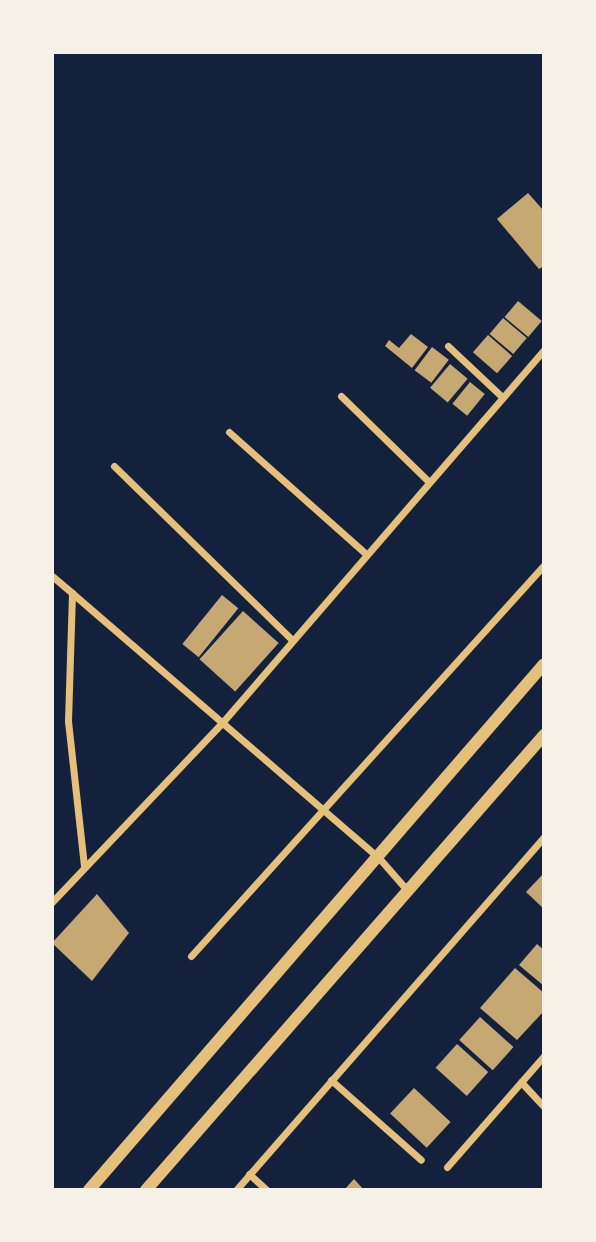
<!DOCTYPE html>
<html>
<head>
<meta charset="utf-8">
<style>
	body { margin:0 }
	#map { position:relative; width:596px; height:1242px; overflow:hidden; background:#14213d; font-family:"Archivo Narrow",sans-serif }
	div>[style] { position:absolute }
	.building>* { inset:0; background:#c6a872; transform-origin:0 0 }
	.minor>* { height:7px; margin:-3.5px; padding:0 3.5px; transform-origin:3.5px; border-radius:3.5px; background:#e5c07b }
	.tertiary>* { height:12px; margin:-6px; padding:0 6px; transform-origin:6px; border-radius:6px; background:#e5c07b }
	span { translate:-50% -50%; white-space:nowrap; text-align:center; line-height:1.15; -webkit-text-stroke:5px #f6f1e7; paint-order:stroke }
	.frame { position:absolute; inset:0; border:54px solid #f6f1e7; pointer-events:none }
</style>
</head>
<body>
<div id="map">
	<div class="building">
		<i style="clip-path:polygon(528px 193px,544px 211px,544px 266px,539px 269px,497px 219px)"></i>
		<i style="left:518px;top:301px;width:31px;height:21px;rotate:40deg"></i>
		<i style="left:503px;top:318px;width:31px;height:21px;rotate:40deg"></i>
		<i style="clip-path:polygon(411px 334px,428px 347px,412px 368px,385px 346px,389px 340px,399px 348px)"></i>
		<i style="left:488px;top:335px;width:32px;height:23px;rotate:41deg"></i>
		<i style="left:432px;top:347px;width:21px;height:29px;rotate:37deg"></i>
		<i style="left:450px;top:364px;width:23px;height:31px;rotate:40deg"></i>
		<i style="left:470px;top:382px;width:19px;height:28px;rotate:39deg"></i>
		<i style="left:222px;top:595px;width:21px;height:63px;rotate:39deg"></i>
		<i style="left:243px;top:611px;width:48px;height:65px;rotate:42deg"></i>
		<i style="clip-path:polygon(544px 873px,544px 909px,526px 892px)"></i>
		<i style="clip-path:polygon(97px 894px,129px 933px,92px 981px,52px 943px)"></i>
		<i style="clip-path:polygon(537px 944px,544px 950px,544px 986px,519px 965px)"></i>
		<i style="clip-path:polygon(515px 968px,544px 993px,544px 1011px,517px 1040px,480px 1008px)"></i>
		<i style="left:480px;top:1017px;width:45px;height:31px;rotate:42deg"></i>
		<i style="left:457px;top:1044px;width:42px;height:32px;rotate:42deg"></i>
		<i style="left:414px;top:1088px;width:50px;height:35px;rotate:43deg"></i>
		<i style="clip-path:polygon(354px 1179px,364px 1190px,344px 1190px)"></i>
	</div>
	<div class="minor">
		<i style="left:448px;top:346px;width:73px;rotate:43.3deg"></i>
		<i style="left:341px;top:396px;width:122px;rotate:44.3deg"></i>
		<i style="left:229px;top:432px;width:183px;rotate:41.7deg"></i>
		<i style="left:114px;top:466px;width:249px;rotate:44.3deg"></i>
		<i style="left:52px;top:576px;width:26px;rotate:40deg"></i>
		<i style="left:84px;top:866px;width:146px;rotate:-96.3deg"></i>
		<i style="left:68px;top:721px;width:128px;rotate:-88.2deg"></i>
		<i style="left:72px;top:593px;width:406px;rotate:40.8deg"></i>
		<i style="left:379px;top:858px;width:43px;rotate:48.8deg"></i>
		<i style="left:52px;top:902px;width:245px;rotate:-46.5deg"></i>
		<i style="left:221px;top:724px;width:494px;rotate:-49.2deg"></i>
		<i style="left:191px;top:956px;width:527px;rotate:-47.92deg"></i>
		<i style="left:331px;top:1080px;width:120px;rotate:41.6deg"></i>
		<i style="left:521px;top:1082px;width:34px;rotate:47deg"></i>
		<i style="left:447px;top:1167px;width:147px;rotate:-48.9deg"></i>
		<i style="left:249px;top:1174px;width:24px;rotate:42deg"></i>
		<i style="left:236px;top:1190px;width:468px;rotate:-48.9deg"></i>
	</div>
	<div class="tertiary">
		<i style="left:89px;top:1190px;width:695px;rotate:-49.14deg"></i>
		<i style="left:146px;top:1190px;width:605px;rotate:-48.82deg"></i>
	</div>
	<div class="frame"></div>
</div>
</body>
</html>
